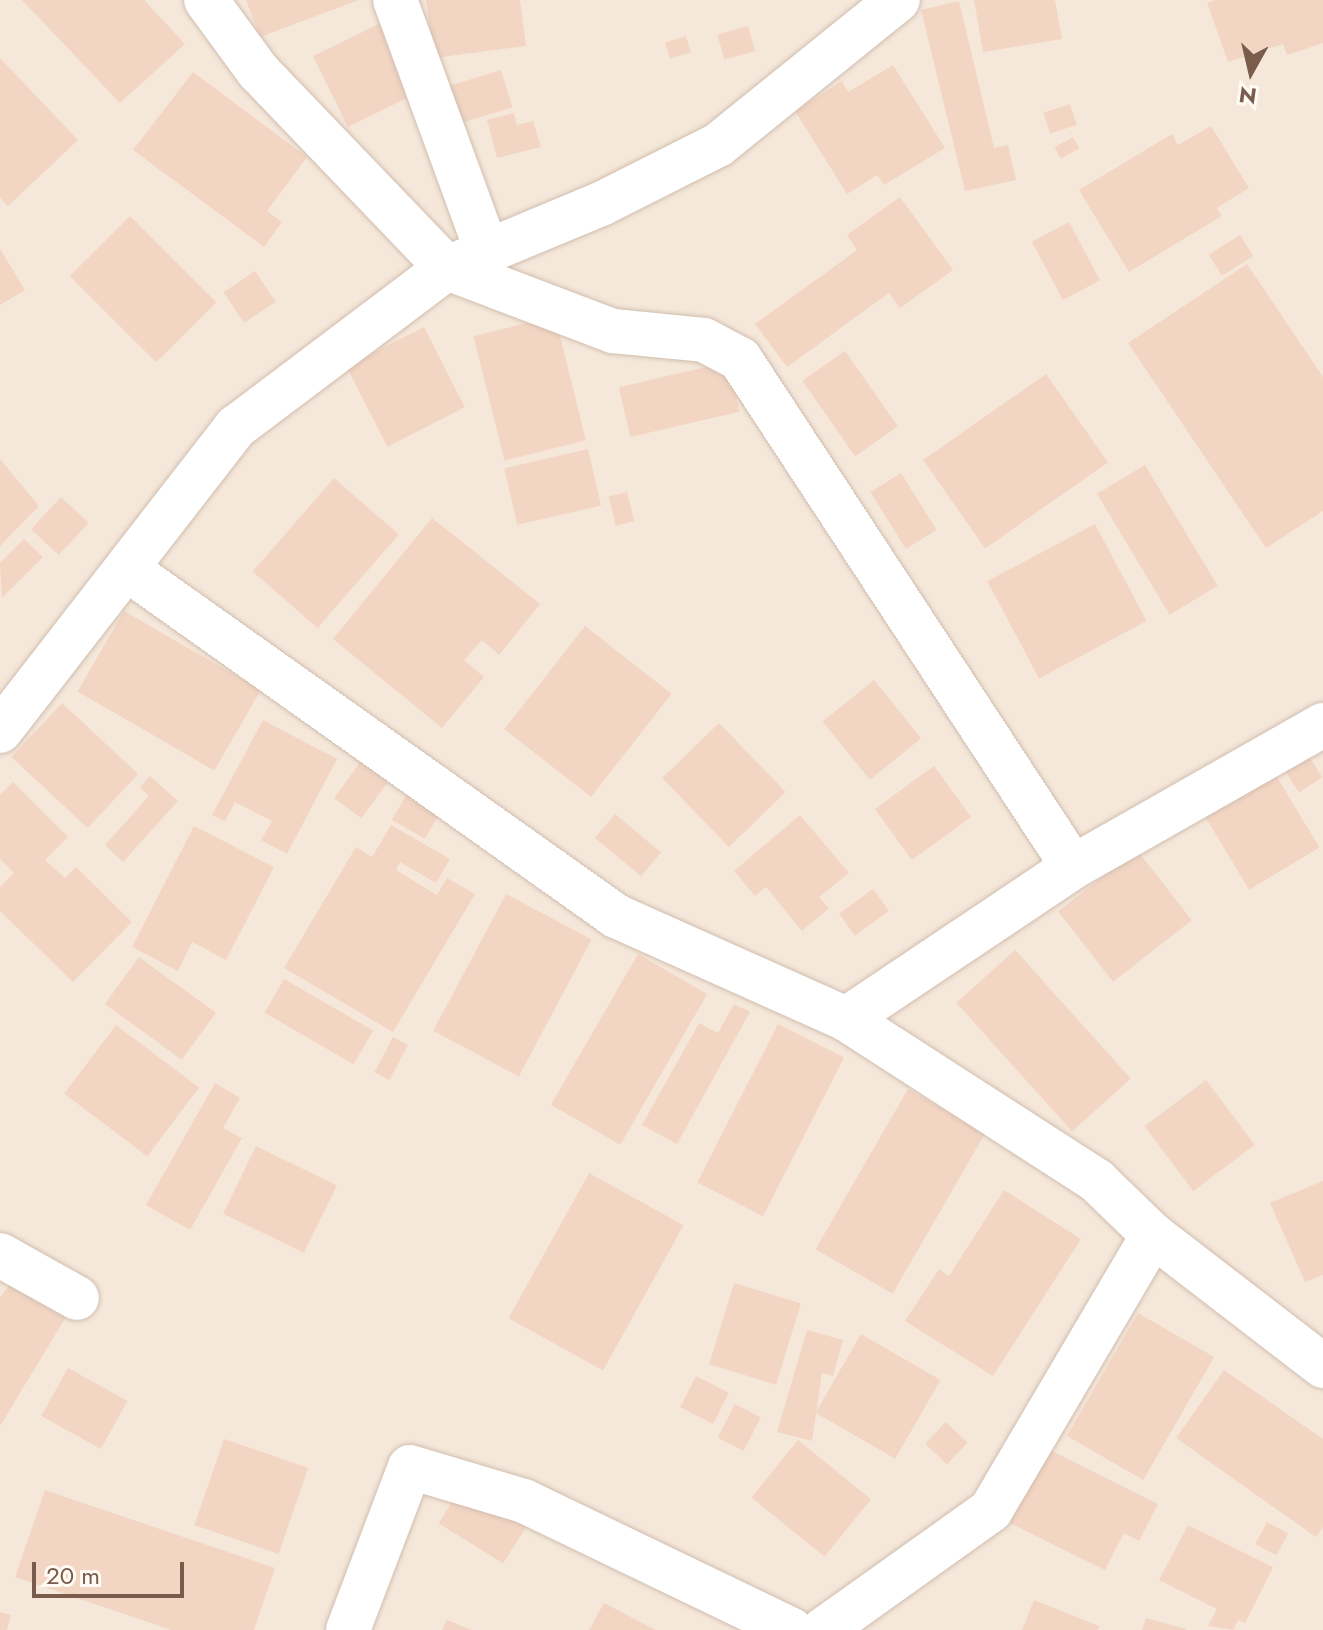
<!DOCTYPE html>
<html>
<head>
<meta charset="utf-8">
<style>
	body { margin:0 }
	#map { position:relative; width:1323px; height:1630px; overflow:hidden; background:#fdf6ec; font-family:Jost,sans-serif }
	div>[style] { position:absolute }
	.residential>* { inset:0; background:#f5e8da; transform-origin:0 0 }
	.building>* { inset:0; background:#f3d5c3; transform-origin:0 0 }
	.roads { filter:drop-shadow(0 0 2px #d1beb0) drop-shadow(0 0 2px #d1beb0) }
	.street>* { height:44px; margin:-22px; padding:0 22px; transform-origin:22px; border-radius:22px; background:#fff }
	span { translate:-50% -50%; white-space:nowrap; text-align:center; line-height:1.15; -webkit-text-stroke:7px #fffaf3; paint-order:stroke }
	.north { position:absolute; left:1211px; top:32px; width:80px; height:80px; -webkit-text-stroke:6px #fffaf3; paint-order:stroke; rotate:188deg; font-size:22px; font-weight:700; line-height:32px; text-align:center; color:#7a5c4d }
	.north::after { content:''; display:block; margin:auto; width:28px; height:36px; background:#7a5c4d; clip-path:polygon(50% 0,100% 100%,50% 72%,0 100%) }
	.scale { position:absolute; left:32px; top:1562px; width:152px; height:36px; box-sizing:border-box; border:4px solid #7a5c4d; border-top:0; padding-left:10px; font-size:24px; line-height:28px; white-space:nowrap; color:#7a5c4d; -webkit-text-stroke:6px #fffaf3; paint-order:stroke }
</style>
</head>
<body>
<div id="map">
	<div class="residential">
		<i style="left:0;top:0;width:1323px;height:1630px"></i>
	</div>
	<div class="building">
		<i style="clip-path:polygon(22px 0,144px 0,185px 44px,120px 103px)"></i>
		<i style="clip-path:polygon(246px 0,359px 0,260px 37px)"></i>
		<i style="clip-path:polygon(426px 0,520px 0,526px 46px,434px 58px)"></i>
		<i style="clip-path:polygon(974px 0,1055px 0,1062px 39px,983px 52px)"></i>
		<i style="clip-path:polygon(1216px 0,1323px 0,1323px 43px,1287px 55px,1283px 44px,1228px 62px,1207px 3px)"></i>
		<i style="clip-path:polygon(959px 1px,994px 148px,1008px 145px,1016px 180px,965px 191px,921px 10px)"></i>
		<i style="left:385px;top:21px;width:79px;height:80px;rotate:64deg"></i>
		<i style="left:748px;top:26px;width:26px;height:32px;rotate:74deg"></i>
		<i style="left:686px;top:36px;width:17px;height:22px;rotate:73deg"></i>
		<i style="clip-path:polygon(0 58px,78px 140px,8px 206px,0 198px)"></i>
		<i style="clip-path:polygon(893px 65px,945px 148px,884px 185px,877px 175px,847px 194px,795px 111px,842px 81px,848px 92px)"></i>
		<i style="left:501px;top:70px;width:39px;height:61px;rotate:73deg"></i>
		<i style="clip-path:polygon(193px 72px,307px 157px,267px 211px,282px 222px,264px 247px,133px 150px)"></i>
		<i style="left:1070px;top:104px;width:22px;height:28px;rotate:72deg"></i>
		<i style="clip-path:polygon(514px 113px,517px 125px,533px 121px,541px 147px,497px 158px,487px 120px)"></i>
		<i style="clip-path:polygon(1211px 126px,1249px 188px,1217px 208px,1222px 216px,1129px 272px,1079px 190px,1172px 134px,1178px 145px)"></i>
		<i style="left:1073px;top:137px;width:13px;height:21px;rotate:61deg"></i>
		<i style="clip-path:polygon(900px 197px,953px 270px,900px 308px,889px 293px,787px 367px,755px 324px,857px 250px,847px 235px)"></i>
		<i style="left:130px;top:216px;width:122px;height:85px;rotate:45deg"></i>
		<i style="left:1069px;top:222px;width:66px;height:42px;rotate:62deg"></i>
		<i style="left:1240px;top:235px;width:25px;height:37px;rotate:58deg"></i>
		<i style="clip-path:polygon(0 249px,25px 290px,0 305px)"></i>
		<i style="clip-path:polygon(1247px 264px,1323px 377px,1323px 511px,1266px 548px,1128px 343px)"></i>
		<i style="left:255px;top:271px;width:37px;height:38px;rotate:56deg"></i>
		<i style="left:555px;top:316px;width:128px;height:84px;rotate:76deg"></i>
		<i style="left:424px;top:327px;width:90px;height:87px;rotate:63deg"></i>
		<i style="left:845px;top:351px;width:92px;height:52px;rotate:55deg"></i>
		<i style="left:728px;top:362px;width:51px;height:112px;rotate:77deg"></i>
		<i style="left:1046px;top:374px;width:108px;height:150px;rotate:55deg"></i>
		<i style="left:588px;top:449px;width:58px;height:86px;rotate:77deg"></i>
		<i style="clip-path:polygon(0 459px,39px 506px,0 546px)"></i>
		<i style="left:1145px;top:465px;width:141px;height:56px;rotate:59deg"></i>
		<i style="left:901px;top:473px;width:67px;height:36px;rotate:58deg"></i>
		<i style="left:334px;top:478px;width:86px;height:124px;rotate:41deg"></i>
		<i style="left:627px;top:492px;width:30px;height:19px;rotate:76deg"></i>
		<i style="left:61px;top:497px;width:38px;height:44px;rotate:43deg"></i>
		<i style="clip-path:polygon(432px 518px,540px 604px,499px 655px,482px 640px,464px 660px,484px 677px,442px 728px,333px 639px)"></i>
		<i style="left:1095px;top:524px;width:110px;height:122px;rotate:62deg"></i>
		<i style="clip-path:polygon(24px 539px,43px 557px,2px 598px,0 563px)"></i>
		<i style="left:124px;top:611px;width:158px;height:93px;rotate:30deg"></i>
		<i style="left:585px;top:626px;width:110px;height:131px;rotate:38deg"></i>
		<i style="left:874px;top:680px;width:75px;height:66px;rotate:51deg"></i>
		<i style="left:62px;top:703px;width:104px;height:74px;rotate:43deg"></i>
		<i style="clip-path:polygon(263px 720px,337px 759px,287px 854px,261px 840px,272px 821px,235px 802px,225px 821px,212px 815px)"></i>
		<i style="left:719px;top:723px;width:96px;height:79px;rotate:46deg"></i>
		<i style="left:1306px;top:752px;width:30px;height:28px;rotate:57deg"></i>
		<i style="left:361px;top:761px;width:34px;height:46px;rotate:36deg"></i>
		<i style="left:934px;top:766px;width:63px;height:73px;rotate:54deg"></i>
		<i style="left:1271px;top:767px;width:94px;height:82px;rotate:59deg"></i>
		<i style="clip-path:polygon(150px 776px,178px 801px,123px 862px,105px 845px,149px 796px,140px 787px)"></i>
		<i style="clip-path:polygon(13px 782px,68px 837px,45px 860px,65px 878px,76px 867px,132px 922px,73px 982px,0 911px,0 887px,14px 873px,0 859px,0 795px)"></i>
		<i style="left:408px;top:792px;width:38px;height:32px;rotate:30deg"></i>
		<i style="left:615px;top:814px;width:60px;height:31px;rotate:40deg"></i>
		<i style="clip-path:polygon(800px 815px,849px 873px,819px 897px,829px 908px,802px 931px,766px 887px,755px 896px,734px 871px)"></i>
		<i style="clip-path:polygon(391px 825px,450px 859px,436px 883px,400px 862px,396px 870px,437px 895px,447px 878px,475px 894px,393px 1032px,284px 968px,356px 847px,372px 857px)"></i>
		<i style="clip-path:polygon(194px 826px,274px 867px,226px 960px,192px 942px,178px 971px,132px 947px)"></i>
		<i style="left:1137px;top:850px;width:89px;height:100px;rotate:52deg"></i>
		<i style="left:873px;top:889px;width:27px;height:42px;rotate:54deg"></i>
		<i style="left:506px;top:894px;width:97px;height:155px;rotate:28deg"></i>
		<i style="left:1015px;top:950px;width:173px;height:79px;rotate:48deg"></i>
		<i style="left:638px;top:954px;width:80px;height:174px;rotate:30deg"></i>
		<i style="left:139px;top:957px;width:95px;height:58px;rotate:36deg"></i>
		<i style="left:284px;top:979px;width:103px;height:39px;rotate:30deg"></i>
		<i style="clip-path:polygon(734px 1004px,750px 1012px,677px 1144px,642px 1125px,699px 1023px,718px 1033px)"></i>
		<i style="left:778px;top:1024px;width:74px;height:178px;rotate:27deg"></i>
		<i style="left:116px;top:1025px;width:104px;height:86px;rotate:37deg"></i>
		<i style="left:393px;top:1037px;width:17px;height:40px;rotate:28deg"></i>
		<i style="left:1206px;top:1080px;width:81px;height:77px;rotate:53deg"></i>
		<i style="clip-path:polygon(215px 1083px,240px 1098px,223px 1128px,242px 1138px,190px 1230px,146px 1205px)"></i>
		<i style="left:908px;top:1089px;width:89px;height:185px;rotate:30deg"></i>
		<i style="left:256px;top:1146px;width:90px;height:75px;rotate:26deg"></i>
		<i style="left:589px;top:1173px;width:108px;height:166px;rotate:29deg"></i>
		<i style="clip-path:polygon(1323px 1181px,1323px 1275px,1305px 1282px,1270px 1203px)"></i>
		<i style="clip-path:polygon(1004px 1190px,1081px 1239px,993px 1376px,905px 1321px,939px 1269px,949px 1276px)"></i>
		<i style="clip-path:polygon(19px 1275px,72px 1307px,0 1426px,0 1297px)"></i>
		<i style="left:734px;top:1283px;width:70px;height:85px;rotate:17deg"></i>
		<i style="left:1138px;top:1313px;width:88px;height:142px;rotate:30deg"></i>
		<i style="clip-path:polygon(807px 1330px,843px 1340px,833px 1376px,822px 1373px,812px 1441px,777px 1432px)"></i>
		<i style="left:861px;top:1334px;width:92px;height:91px;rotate:30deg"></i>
		<i style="left:68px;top:1368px;width:68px;height:55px;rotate:29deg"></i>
		<i style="clip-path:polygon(1224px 1370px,1323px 1439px,1323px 1527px,1316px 1537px,1176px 1438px)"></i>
		<i style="left:696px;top:1376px;width:37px;height:35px;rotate:27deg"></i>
		<i style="left:735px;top:1404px;width:29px;height:38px;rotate:27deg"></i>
		<i style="left:946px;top:1422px;width:30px;height:30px;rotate:44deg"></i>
		<i style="left:224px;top:1439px;width:89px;height:91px;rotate:19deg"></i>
		<i style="left:798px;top:1440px;width:94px;height:74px;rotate:39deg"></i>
		<i style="clip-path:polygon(1042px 1446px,1158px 1504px,1139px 1541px,1124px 1533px,1105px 1570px,997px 1517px)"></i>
		<i style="left:462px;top:1486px;width:76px;height:44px;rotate:32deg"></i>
		<i style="clip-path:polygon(45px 1490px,275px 1568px,254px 1630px,171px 1630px,15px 1577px)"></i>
		<i style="left:1267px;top:1522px;width:24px;height:25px;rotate:28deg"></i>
		<i style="clip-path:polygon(1188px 1525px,1273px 1567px,1245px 1623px,1238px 1620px,1233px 1630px,1208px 1626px,1217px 1609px,1159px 1580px)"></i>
		<i style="clip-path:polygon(1034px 1600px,1099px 1626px,1098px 1630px,1022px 1630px)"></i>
		<i style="clip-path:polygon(604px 1603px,656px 1630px,589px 1630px)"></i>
		<i style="clip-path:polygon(0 1612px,11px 1615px,7px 1630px,0 1630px)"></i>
		<i style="clip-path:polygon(1146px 1618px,1186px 1629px,1186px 1630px,1142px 1630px)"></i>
		<i style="clip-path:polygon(447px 1620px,471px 1630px,442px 1630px)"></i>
	</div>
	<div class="roads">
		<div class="street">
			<i style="left:206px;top:0;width:88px;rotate:53.8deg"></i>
			<i style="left:258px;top:71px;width:273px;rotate:46.2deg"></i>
			<i style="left:447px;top:268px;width:178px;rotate:20.8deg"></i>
			<i style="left:613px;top:331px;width:91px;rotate:5.6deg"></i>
			<i style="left:704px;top:340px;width:41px;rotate:27.8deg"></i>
			<i style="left:740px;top:359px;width:607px;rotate:56.75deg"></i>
			<i style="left:395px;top:0;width:267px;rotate:69.9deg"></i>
			<i style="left:127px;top:569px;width:600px;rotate:35.36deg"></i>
			<i style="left:616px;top:916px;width:252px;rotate:24.1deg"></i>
			<i style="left:846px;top:1019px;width:299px;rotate:32.8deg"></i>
			<i style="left:1097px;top:1181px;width:78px;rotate:44deg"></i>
			<i style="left:1153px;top:1235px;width:215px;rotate:37.6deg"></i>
			<i style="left:0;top:731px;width:385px;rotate:-52.2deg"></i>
			<i style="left:236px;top:427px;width:264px;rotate:-37deg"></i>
			<i style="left:447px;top:268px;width:167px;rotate:-22.6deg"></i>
			<i style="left:601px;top:204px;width:131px;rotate:-26.8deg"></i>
			<i style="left:718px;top:145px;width:231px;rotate:-38.9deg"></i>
			<i style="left:846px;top:1019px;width:273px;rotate:-33.8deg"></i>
			<i style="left:1073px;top:867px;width:288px;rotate:-29.6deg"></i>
			<i style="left:0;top:1255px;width:88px;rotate:29.2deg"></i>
			<i style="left:348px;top:1630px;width:174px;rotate:-69.2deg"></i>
			<i style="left:410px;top:1467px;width:119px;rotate:16.6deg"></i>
			<i style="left:524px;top:1501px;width:297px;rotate:25.7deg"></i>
			<i style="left:823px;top:1630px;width:206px;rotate:-35.5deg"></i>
			<i style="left:991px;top:1510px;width:319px;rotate:-59.5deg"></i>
		</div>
	</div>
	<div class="north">N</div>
	<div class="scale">20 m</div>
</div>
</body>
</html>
